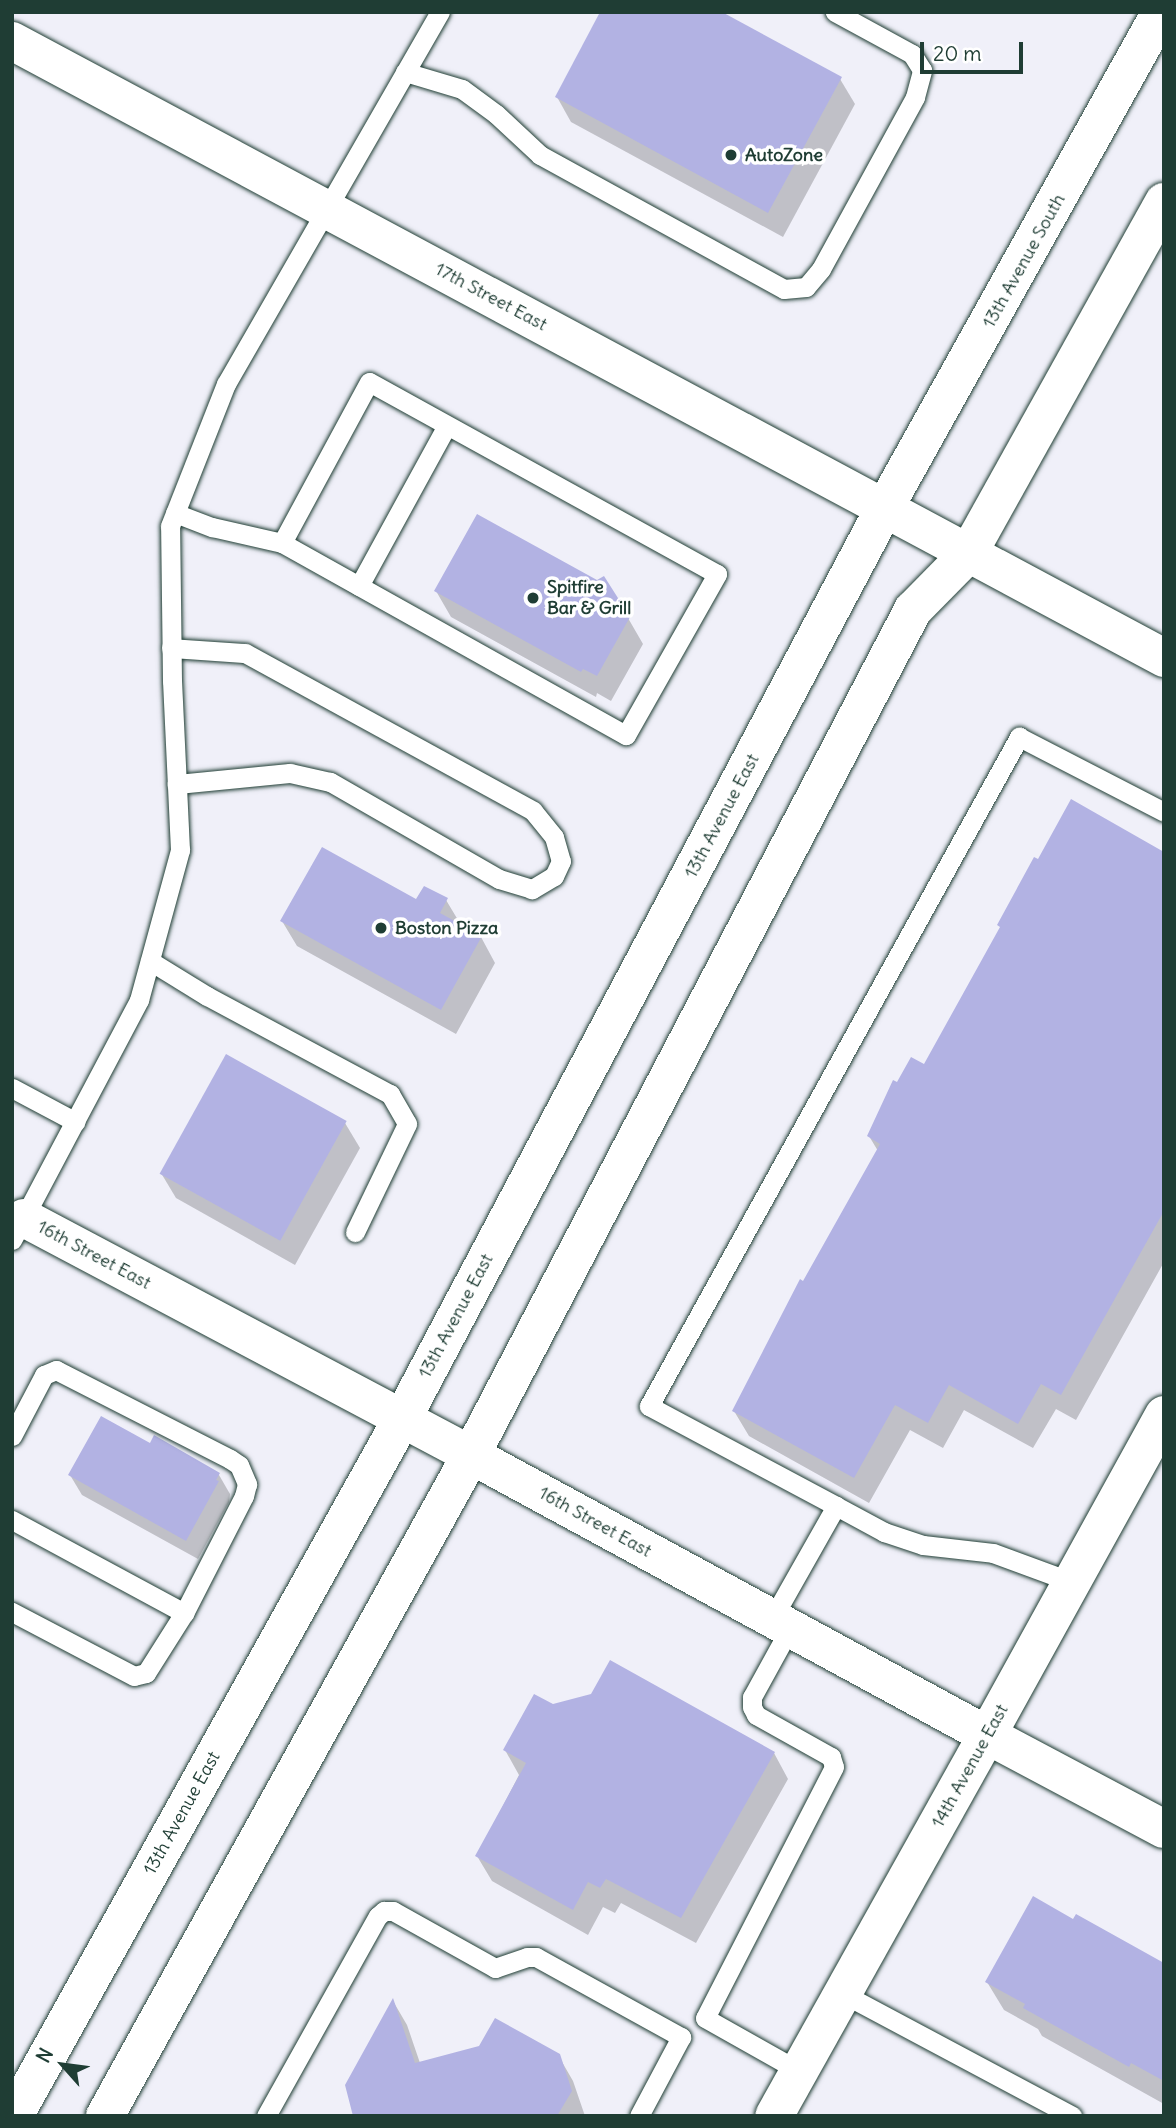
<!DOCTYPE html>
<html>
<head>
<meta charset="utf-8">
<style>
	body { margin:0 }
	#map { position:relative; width:1176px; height:2128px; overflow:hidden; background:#f0f0f9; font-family:Delius,sans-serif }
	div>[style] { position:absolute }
	.shadow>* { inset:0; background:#0003 }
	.building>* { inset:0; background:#b2b2e3; transform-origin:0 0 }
	.roads { filter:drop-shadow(0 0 2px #1f3d34) drop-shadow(0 0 2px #1f3d34) }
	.lane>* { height:19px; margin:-9.5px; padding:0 9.5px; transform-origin:9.5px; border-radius:9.5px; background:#fff }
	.street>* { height:38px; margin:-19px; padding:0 19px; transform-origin:19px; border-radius:19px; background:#fff }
	.secondary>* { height:38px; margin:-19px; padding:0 19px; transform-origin:19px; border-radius:19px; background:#fff }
	.dots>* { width:19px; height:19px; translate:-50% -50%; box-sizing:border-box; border:4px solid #fff; border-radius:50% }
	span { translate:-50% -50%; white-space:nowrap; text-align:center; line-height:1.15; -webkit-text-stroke:7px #fff; paint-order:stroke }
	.poi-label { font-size:18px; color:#1f3d34; font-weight:700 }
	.left { translate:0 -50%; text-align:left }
	.street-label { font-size:18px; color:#1f3d34 }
	.frame { position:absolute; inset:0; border:14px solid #1f3d34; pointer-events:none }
	.north { position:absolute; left:28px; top:2030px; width:70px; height:70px; -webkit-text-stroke:5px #fff; paint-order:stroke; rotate:298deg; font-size:19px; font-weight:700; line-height:28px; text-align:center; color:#1f3d34 }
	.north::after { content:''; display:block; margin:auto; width:24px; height:32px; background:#1f3d34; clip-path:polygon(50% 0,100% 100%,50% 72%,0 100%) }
	.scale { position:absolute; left:920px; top:42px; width:103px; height:32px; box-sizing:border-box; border:4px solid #1f3d34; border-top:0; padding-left:9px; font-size:21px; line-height:24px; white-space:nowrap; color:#1f3d34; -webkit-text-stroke:5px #fff; paint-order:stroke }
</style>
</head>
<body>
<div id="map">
	<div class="shadow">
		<i style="clip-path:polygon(840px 79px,855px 104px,783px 237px,571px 122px,557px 97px)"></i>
		<i style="clip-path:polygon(436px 591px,628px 618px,643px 644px,611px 701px,597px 693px,596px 697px,451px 617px)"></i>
		<i style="clip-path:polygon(1164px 854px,1164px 1262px,1076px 1420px,1056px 1409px,1033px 1448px,964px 1410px,943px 1448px,910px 1430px,869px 1503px,749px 1436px,734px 1411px,878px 1151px,869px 1136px,898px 1085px,925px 1066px)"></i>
		<i style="clip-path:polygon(446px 900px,461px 925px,481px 937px,495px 963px,456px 1034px,297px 946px,282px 921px)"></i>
		<i style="clip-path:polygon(345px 1123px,360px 1148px,295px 1265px,176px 1198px,161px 1173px)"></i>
		<i style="clip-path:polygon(151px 1446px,219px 1475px,230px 1494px,229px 1502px,198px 1559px,82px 1495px,70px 1475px)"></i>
		<i style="clip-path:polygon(553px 1706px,774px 1753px,788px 1779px,696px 1943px,621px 1903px,615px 1913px,603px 1907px,588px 1935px,492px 1881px,477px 1856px,519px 1775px,505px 1750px)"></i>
		<i style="clip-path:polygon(1164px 1968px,1164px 2104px,1042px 2036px,1038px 2029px,1004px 2010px,987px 1982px)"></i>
		<i style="clip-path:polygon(393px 2001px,407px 2025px,420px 2063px,558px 2055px,573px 2081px,585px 2116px,355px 2116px)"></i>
	</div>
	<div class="building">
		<i style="clip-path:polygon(600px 12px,722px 12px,842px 77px,768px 213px,555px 97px)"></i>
		<i style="clip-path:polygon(477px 514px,597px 580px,604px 576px,630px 617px,597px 676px,583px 669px,581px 672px,434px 591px)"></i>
		<i style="clip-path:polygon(1071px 799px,1164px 852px,1164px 1211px,1061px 1395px,1041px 1384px,1018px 1424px,949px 1385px,928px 1423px,895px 1405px,854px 1478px,732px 1411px,800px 1279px,803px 1281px,880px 1144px,867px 1136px,893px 1080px,897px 1082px,911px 1057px,924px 1064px,1000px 927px,997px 925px,1034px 857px,1038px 859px)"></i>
		<i style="clip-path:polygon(322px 847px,416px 899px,424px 886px,448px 898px,440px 913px,482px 936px,441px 1010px,280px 921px)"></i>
		<i style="left:226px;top:1054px;width:138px;height:137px;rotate:29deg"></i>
		<i style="clip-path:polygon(101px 1416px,150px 1443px,154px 1435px,220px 1473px,216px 1480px,219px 1481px,186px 1541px,68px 1475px)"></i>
		<i style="clip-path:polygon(610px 1660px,775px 1752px,681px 1918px,606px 1879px,600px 1888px,588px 1882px,573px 1910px,475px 1856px,526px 1763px,503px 1750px,534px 1694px,553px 1704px,591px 1694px)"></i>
		<i style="clip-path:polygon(1033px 1896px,1073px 1919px,1076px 1914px,1164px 1963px,1164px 2081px,1131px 2063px,1129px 2067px,1023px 2008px,1025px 2004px,985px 1982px)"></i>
		<i style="clip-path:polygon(393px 1998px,415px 2063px,479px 2046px,495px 2018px,560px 2054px,572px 2091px,557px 2116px,353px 2116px,345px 2085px)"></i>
	</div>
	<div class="roads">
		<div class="lane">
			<i style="left:405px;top:72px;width:59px;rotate:16.6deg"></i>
			<i style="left:462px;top:89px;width:42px;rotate:36.3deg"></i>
			<i style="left:496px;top:114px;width:60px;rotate:43deg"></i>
			<i style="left:540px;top:155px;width:278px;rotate:28.8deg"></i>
			<i style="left:784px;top:289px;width:22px;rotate:-5deg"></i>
			<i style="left:806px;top:287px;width:23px;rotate:-50deg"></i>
			<i style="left:821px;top:269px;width:196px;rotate:-61.3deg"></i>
			<i style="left:915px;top:97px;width:28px;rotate:-75deg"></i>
			<i style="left:922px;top:70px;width:19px;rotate:-122deg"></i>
			<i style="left:912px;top:54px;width:88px;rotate:-151.4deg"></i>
			<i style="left:175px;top:513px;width:40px;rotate:21deg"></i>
			<i style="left:212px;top:527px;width:72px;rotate:12.9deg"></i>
			<i style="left:282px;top:543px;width:394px;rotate:29.2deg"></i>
			<i style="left:626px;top:735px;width:185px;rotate:-60.5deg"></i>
			<i style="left:717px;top:574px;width:397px;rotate:-151.1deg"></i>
			<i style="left:369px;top:382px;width:183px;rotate:118.4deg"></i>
			<i style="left:359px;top:586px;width:183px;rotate:-61.3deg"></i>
			<i style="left:171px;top:648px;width:74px;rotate:3.9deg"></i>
			<i style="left:245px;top:653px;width:328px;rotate:28.7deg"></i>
			<i style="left:533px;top:811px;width:33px;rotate:51deg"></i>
			<i style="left:554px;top:837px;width:25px;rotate:74deg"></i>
			<i style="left:561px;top:861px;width:17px;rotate:115deg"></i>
			<i style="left:554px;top:876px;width:26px;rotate:149deg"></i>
			<i style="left:532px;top:889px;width:34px;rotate:-163deg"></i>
			<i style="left:499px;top:879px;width:195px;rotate:-150.1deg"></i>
			<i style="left:330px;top:782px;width:41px;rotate:-167.3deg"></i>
			<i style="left:290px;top:773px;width:114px;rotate:174.4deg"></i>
			<i style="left:150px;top:961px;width:67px;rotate:31.6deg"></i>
			<i style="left:207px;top:996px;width:208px;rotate:28.2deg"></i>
			<i style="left:390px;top:1094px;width:34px;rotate:60deg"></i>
			<i style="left:407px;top:1124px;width:120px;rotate:115.7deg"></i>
			<i style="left:12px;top:1088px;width:72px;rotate:28deg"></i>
			<i style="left:12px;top:1240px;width:272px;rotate:-62.1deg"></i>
			<i style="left:139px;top:1000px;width:156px;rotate:-74.7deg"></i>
			<i style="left:180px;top:850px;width:169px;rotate:-92.7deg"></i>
			<i style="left:172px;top:681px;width:155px;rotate:-90.7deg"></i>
			<i style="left:170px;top:526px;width:153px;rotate:-68.5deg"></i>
			<i style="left:226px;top:384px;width:429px;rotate:-60.1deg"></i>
			<i style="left:12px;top:1436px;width:69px;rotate:-62.3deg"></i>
			<i style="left:44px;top:1375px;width:13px;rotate:-23deg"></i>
			<i style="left:56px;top:1370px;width:195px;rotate:27.1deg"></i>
			<i style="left:230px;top:1459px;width:11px;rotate:34deg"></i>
			<i style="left:239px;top:1465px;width:21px;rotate:67deg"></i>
			<i style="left:247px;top:1484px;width:12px;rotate:104deg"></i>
			<i style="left:244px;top:1496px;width:131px;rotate:117.1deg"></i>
			<i style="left:184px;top:1613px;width:71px;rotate:122.3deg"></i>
			<i style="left:146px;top:1673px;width:12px;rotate:166deg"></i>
			<i style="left:134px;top:1676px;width:138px;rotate:-152.3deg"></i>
			<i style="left:836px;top:1506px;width:212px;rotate:-151.9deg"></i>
			<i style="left:649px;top:1406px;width:765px;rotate:-61.05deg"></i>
			<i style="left:1019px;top:737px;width:163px;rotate:27.3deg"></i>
			<i style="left:12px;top:1520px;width:196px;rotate:28.4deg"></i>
			<i style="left:772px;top:1619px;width:130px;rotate:-60.5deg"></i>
			<i style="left:836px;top:1506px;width:55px;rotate:28.4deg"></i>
			<i style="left:884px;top:1532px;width:41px;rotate:18.4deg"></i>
			<i style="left:923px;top:1545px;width:70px;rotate:6.5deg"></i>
			<i style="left:993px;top:1553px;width:84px;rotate:20.2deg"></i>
			<i style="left:790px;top:1628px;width:79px;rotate:118.8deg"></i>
			<i style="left:752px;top:1697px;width:10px;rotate:90deg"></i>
			<i style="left:752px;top:1707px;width:9px;rotate:63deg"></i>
			<i style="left:756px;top:1715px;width:86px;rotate:29.2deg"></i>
			<i style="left:831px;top:1757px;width:10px;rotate:73deg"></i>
			<i style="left:834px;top:1767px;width:282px;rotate:117.2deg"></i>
			<i style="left:705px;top:2018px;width:108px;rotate:29.4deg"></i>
			<i style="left:842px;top:1993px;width:261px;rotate:28.1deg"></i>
			<i style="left:266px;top:2116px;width:229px;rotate:-60.8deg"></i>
			<i style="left:378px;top:1916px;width:8px;rotate:-40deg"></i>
			<i style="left:384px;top:1911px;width:9px"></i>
			<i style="left:393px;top:1911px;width:117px;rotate:29.2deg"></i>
			<i style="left:495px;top:1968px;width:34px;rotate:-19deg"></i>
			<i style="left:527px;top:1957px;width:9px"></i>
			<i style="left:536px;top:1957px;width:166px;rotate:28.9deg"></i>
			<i style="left:681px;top:2037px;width:89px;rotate:118deg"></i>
		</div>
		<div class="street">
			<i style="left:24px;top:1218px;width:506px;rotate:27.93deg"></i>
			<i style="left:471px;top:1455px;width:587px;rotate:28.49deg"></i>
			<i style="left:987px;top:1735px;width:436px;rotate:119.2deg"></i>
		</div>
		<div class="secondary">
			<i style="left:12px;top:41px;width:1307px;rotate:28.17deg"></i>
			<i style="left:1164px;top:1415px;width:366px;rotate:118.9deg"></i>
			<i style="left:987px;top:1735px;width:200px;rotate:28deg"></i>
			<i style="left:14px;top:2116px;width:798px;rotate:-60.9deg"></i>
			<i style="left:402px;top:1419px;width:1030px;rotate:-62.09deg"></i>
			<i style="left:884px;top:509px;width:569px;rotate:-60.87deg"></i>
			<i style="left:105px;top:2116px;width:756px;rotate:-61.03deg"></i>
			<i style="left:471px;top:1455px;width:954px;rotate:-62.39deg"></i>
			<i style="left:913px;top:610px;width:78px;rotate:-45.5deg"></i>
			<i style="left:968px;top:554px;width:403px;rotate:-60.9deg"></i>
		</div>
	</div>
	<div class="dots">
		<i style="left:731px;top:155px;background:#1f3d34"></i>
		<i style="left:533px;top:598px;background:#1f3d34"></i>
		<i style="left:381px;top:928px;background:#1f3d34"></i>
	</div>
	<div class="poi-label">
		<span class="left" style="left:745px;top:155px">AutoZone</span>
		<span class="left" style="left:547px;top:598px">Spitfire<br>Bar &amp; Grill</span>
		<span class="left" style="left:395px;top:928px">Boston Pizza</span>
	</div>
	<div class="street-label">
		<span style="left:1024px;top:261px;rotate:-61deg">13th Avenue South</span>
		<span style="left:491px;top:297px;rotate:28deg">17th Street East</span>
		<span style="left:722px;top:816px;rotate:-62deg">13th Avenue East</span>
		<span style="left:94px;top:1255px;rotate:28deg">16th Street East</span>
		<span style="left:456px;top:1316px;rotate:-62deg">13th Avenue East</span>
		<span style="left:595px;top:1522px;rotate:29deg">16th Street East</span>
		<span style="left:970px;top:1766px;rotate:-61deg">14th Avenue East</span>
		<span style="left:182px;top:1813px;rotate:-61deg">13th Avenue East</span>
	</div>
	<div class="frame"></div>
	<div class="north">N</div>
	<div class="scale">20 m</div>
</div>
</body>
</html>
